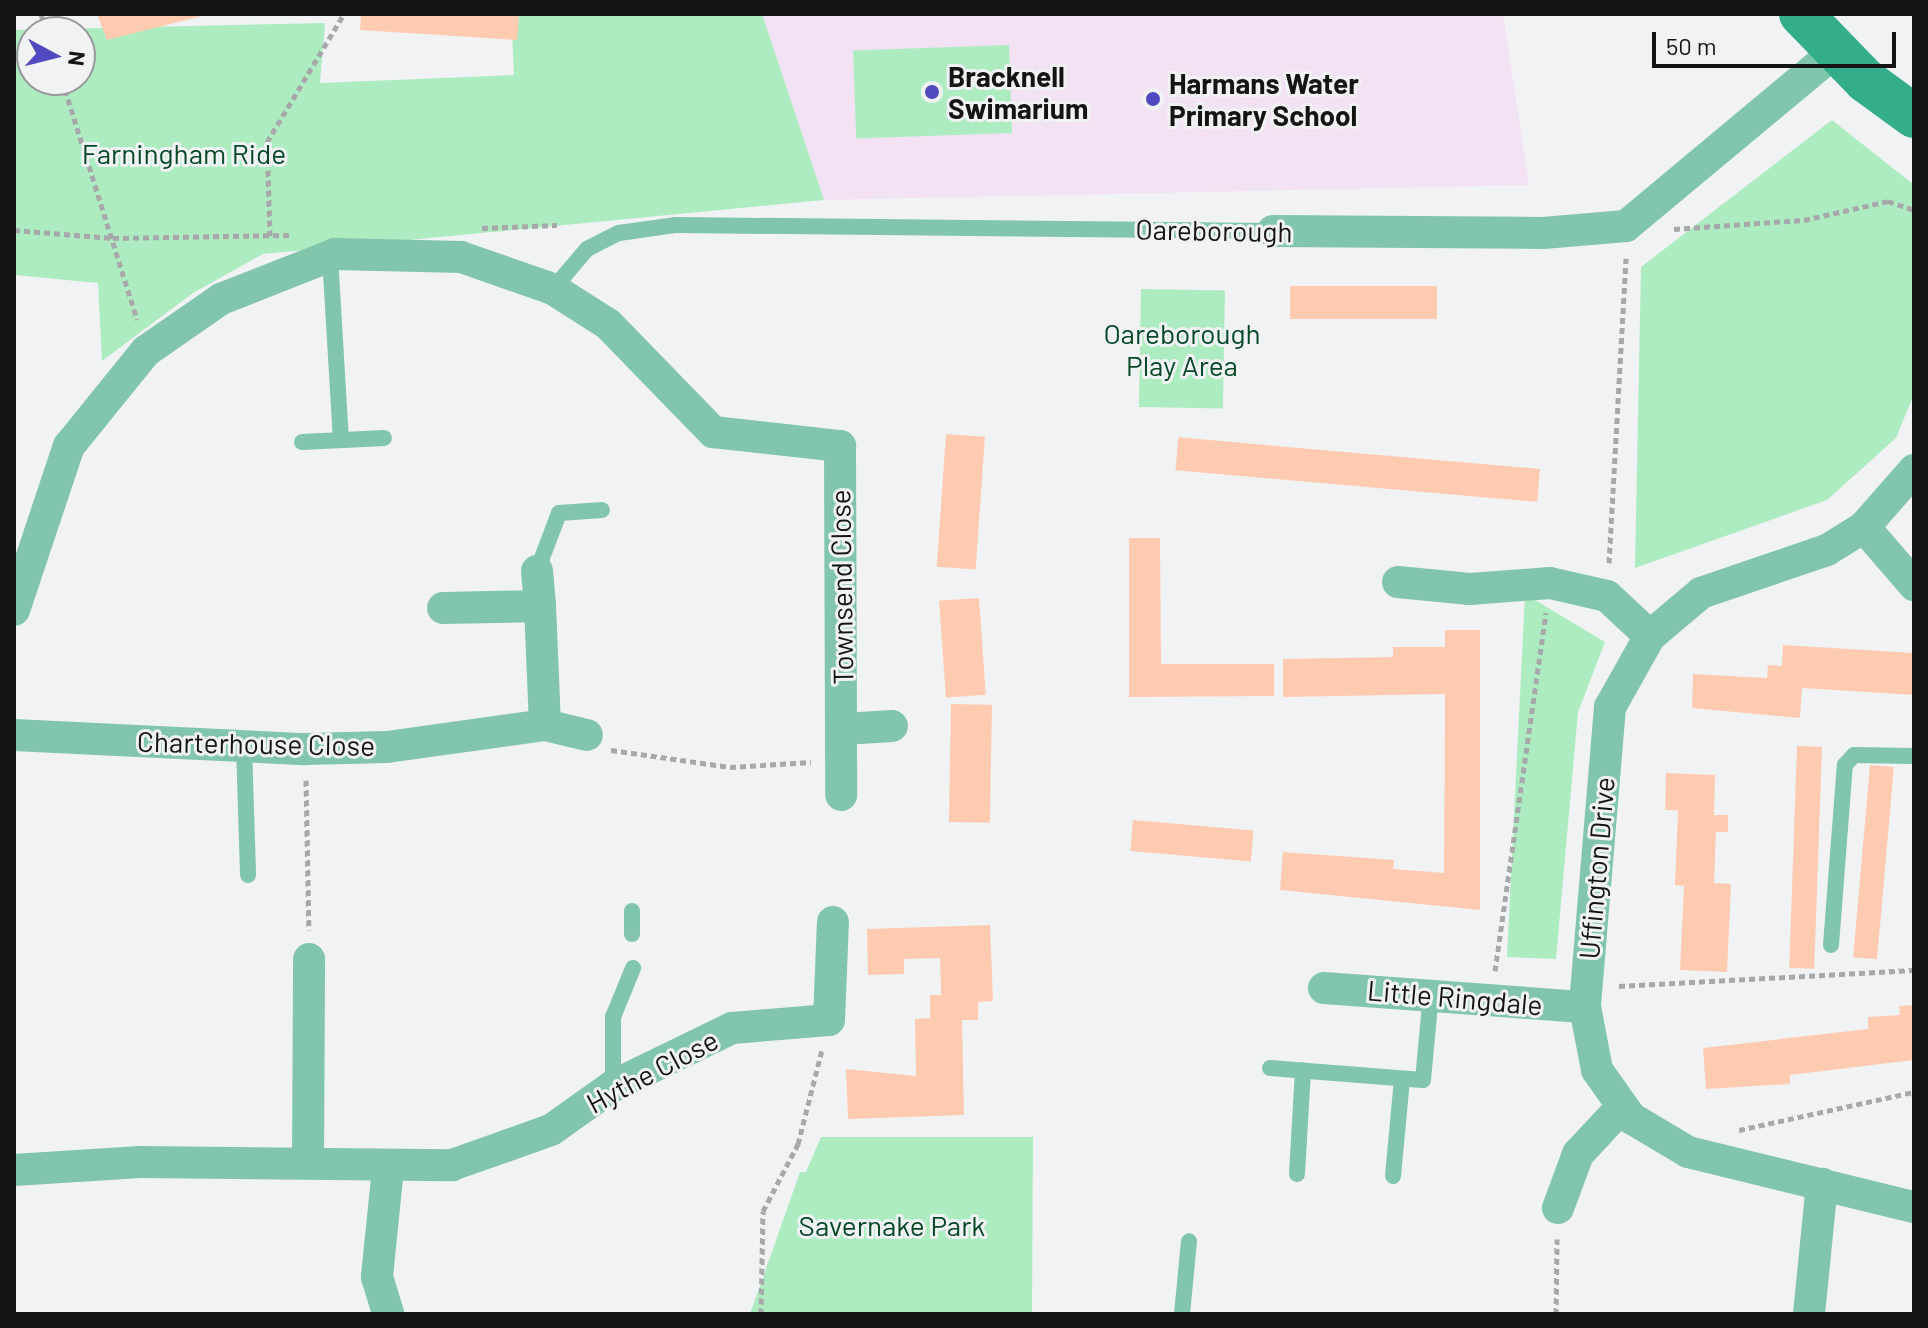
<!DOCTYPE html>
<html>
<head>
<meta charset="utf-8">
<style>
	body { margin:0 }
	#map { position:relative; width:1928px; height:1328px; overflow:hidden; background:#f1f2f4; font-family:Barlow,sans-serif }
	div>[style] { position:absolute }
	.education>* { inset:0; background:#f2e2f4 }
	.green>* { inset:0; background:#adecc1; transform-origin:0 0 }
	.building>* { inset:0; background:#fecbb0; transform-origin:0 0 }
	.path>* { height:5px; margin-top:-2.5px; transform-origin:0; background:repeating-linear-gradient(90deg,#a7a8a9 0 6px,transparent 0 10px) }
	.lane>* { height:16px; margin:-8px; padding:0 8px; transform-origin:8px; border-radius:8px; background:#80c5ac }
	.street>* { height:32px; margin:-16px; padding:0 16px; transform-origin:16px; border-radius:16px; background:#80c5ac }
	.secondary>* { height:44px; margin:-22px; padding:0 22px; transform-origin:22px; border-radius:22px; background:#34ad8a }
	.dots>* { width:22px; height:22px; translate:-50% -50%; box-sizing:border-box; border:4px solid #f1f2f4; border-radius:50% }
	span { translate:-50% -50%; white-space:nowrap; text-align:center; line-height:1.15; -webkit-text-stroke:6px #f1f2f4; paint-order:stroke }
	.poi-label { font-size:28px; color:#141415; font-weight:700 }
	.left { translate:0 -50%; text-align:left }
	.park-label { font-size:28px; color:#044826 }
	.street-label { font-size:28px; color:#141415 }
	.frame { position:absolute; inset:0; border:16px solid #141415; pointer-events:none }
	.north { position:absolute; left:16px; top:16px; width:80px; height:80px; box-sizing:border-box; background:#f1f2f4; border:2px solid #99999b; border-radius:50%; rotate:97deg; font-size:22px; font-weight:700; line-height:32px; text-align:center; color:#141415 }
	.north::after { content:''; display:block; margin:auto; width:28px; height:36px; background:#5049c0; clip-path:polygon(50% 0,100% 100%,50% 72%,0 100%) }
	.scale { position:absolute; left:1652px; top:32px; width:244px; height:36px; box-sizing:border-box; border:4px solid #141415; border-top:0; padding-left:10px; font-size:24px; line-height:28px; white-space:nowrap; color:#141415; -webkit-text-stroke:6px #f1f2f4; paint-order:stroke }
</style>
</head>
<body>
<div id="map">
	<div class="education">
		<i style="clip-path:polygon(762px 14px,1503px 14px,1529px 185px,824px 200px)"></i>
	</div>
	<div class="green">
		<i style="clip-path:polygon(evenodd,511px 14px,762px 14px,824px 200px,263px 254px,193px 293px,102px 361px,98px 283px,14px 275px,14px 30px,325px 23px,320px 83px,514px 75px,511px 14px,32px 32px,80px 32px,80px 80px,32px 80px,32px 32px)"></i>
		<i style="left:1009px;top:45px;width:88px;height:156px;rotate:88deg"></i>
		<i style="clip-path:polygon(1832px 120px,1914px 185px,1914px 394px,1896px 438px,1827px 500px,1635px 568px,1641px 267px)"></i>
		<i style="left:1141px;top:289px;width:84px;height:118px;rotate:1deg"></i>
		<i style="clip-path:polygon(1525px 594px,1605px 642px,1578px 712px,1556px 959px,1507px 957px)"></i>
		<i style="clip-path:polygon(821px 1137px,1033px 1137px,1032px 1314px,750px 1314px,800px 1172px,806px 1172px)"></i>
	</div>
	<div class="building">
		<i style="clip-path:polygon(97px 14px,206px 14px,206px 15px,107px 40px)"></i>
		<i style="clip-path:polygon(361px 14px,519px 14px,517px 40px,360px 30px)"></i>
		<i style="left:1437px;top:286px;width:33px;height:147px;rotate:90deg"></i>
		<i style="left:946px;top:434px;width:39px;height:133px;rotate:4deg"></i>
		<i style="left:1540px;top:469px;width:33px;height:363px;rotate:95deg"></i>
		<i style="clip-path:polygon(1129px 538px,1160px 538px,1161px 664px,1274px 664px,1274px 696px,1129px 697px)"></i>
		<i style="left:979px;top:598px;width:97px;height:40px;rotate:86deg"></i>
		<i style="clip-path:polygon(1445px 630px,1480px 630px,1480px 910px,1280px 890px,1283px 852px,1394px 860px,1393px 869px,1444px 873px,1445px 694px,1283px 697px,1283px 659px,1393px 657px,1393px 647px,1445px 647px)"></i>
		<i style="clip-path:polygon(1783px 645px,1914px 653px,1914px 695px,1802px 688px,1800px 718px,1692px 708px,1693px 674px,1767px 678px,1768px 665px,1782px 666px)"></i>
		<i style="left:951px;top:704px;width:41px;height:118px;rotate:1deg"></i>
		<i style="left:1797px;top:746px;width:25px;height:222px;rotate:2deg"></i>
		<i style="left:1870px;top:765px;width:24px;height:193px;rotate:5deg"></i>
		<i style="clip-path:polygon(1666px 773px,1715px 775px,1714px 815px,1728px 815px,1728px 832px,1716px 832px,1714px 883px,1731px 884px,1727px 972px,1680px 970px,1684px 886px,1675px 885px,1678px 810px,1665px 810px)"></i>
		<i style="left:1133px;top:820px;width:121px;height:31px;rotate:5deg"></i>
		<i style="clip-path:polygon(990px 925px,993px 1001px,978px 1002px,978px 1020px,962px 1020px,964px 1115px,848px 1119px,846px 1069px,916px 1076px,915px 1019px,930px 1018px,930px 995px,941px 995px,940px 958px,904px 959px,904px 974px,868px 975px,867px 929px)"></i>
		<i style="clip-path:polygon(1914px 1005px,1914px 1060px,1790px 1075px,1790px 1084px,1706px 1089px,1703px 1048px,1868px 1029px,1868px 1017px,1900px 1015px,1899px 1006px)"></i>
	</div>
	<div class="path">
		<i style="left:41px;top:14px;width:19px;rotate:72deg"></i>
		<i style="left:62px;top:80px;width:251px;rotate:72.6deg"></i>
		<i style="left:482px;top:228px;width:75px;rotate:-2.3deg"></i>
		<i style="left:1674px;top:229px;width:130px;rotate:-4deg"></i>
		<i style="left:1804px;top:220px;width:86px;rotate:-12.7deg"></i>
		<i style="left:1888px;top:201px;width:28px;rotate:19deg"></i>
		<i style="left:14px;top:230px;width:99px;rotate:4.6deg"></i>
		<i style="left:113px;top:238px;width:179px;rotate:-1deg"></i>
		<i style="left:270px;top:236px;width:94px;rotate:-91.8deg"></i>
		<i style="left:267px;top:142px;width:149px;rotate:-59deg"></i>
		<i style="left:1609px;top:563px;width:305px;rotate:-86.8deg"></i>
		<i style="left:611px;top:750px;width:120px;rotate:8.1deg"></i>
		<i style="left:730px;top:767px;width:81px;rotate:-3.5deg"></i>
		<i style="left:306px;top:780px;width:150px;rotate:88.9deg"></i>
		<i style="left:1495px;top:971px;width:362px;rotate:-81.9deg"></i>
		<i style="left:1619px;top:986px;width:295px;rotate:-3.1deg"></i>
		<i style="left:1739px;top:1130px;width:179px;rotate:-12.3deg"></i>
		<i style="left:761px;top:1314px;width:103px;rotate:-88.9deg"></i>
		<i style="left:763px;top:1211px;width:76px;rotate:-62.4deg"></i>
		<i style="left:798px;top:1144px;width:97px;rotate:-75.7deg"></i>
		<i style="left:1556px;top:1314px;width:75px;rotate:-89.2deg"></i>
	</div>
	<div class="lane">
		<i style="left:330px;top:256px;width:184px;rotate:86.6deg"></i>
		<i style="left:553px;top:289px;width:52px;rotate:-49.6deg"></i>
		<i style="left:587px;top:249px;width:36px;rotate:-27deg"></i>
		<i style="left:619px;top:233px;width:58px;rotate:-8deg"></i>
		<i style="left:676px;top:225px;width:597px;rotate:0.58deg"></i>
		<i style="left:302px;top:442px;width:82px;rotate:-2.8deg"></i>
		<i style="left:537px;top:571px;width:62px;rotate:-69.2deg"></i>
		<i style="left:559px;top:513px;width:43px;rotate:-4deg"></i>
		<i style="left:244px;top:746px;width:129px;rotate:88.2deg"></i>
		<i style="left:632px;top:911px;width:23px;rotate:90deg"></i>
		<i style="left:1831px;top:945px;width:181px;rotate:-85.6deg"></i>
		<i style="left:1845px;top:765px;width:13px;rotate:-48deg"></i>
		<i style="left:1854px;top:755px;width:60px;rotate:1deg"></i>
		<i style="left:1270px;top:1068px;width:153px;rotate:4.5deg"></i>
		<i style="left:1423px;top:1080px;width:86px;rotate:-84.7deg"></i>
		<i style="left:613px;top:1086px;width:69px;rotate:-90deg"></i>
		<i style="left:613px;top:1017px;width:53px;rotate:-67.8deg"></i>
		<i style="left:1297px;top:1174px;width:104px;rotate:-86.7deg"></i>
		<i style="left:1393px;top:1176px;width:97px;rotate:-84.7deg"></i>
		<i style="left:1182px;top:1314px;width:73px;rotate:-84.5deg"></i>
	</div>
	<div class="street">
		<i style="left:1273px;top:231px;width:270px;rotate:0.4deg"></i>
		<i style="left:1543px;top:233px;width:83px;rotate:-4.8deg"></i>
		<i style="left:1626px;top:226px;width:272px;rotate:-39.8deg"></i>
		<i style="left:1914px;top:470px;width:76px;rotate:131.3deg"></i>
		<i style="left:1864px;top:527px;width:44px;rotate:148.1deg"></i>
		<i style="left:1827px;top:550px;width:133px;rotate:161.2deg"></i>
		<i style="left:1701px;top:593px;width:67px;rotate:139.9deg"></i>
		<i style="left:1650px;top:636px;width:81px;rotate:119.4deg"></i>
		<i style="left:1610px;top:707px;width:301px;rotate:94.8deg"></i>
		<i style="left:1585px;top:1007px;width:64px;rotate:79.2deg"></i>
		<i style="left:1597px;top:1070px;width:59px;rotate:54.7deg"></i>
		<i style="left:1631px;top:1118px;width:66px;rotate:30.8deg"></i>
		<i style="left:1688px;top:1152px;width:233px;rotate:13.7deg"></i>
		<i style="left:1864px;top:527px;width:77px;rotate:49.2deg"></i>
		<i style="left:537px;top:571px;width:35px;rotate:85deg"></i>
		<i style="left:1398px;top:582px;width:72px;rotate:5.6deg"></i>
		<i style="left:1470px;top:589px;width:80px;rotate:-4.3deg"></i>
		<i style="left:1550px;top:583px;width:58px;rotate:12.8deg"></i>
		<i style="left:1607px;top:596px;width:59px;rotate:42.9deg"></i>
		<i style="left:14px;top:610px;width:173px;rotate:-71.5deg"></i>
		<i style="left:69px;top:446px;width:122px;rotate:-51deg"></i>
		<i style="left:146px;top:351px;width:91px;rotate:-34.7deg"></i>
		<i style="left:221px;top:299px;width:123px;rotate:-21.5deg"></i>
		<i style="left:335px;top:254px;width:126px;rotate:1.4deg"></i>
		<i style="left:461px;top:257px;width:97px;rotate:19.2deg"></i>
		<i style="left:553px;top:289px;width:65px;rotate:32.5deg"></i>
		<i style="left:608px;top:324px;width:151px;rotate:45.8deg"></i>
		<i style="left:713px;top:432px;width:128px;rotate:6.3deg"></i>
		<i style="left:840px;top:446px;width:349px;rotate:89.8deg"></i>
		<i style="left:545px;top:725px;width:43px;rotate:13.4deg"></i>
		<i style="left:843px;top:729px;width:49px;rotate:-3.5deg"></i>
		<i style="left:14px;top:735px;width:291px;rotate:2.8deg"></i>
		<i style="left:305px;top:749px;width:82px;rotate:-1.4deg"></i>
		<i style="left:387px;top:747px;width:160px;rotate:-7.9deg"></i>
		<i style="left:545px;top:725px;width:119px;rotate:-92.4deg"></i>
		<i style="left:540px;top:606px;width:97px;rotate:178.8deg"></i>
		<i style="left:1324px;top:988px;width:262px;rotate:4.2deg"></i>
		<i style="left:308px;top:1163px;width:204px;rotate:-89.7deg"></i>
		<i style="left:388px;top:1168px;width:110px;rotate:95.8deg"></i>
		<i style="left:377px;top:1277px;width:39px;rotate:73deg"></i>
		<i style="left:14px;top:1170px;width:126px;rotate:-3.6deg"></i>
		<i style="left:140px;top:1162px;width:312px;rotate:0.6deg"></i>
		<i style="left:452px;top:1165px;width:105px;rotate:-19.5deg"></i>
		<i style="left:551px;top:1130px;width:76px;rotate:-35.4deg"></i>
		<i style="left:613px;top:1086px;width:132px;rotate:-26deg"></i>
		<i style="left:732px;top:1028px;width:97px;rotate:-4.7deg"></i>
		<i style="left:829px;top:1020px;width:98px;rotate:-87.7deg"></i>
		<i style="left:1558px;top:1208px;width:58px;rotate:-69.7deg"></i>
		<i style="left:1578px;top:1154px;width:64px;rotate:-46.9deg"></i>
		<i style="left:1809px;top:1314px;width:131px;rotate:-84.3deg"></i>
	</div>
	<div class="secondary">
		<i style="left:1801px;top:14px;width:93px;rotate:45.9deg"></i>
		<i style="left:1866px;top:81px;width:59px;rotate:36.1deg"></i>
	</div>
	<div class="dots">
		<i style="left:932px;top:92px;background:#5049c0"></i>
		<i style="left:1153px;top:99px;background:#5049c0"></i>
	</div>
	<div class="poi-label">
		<span class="left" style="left:948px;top:92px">Bracknell<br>Swimarium</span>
		<span class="left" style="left:1169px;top:99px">Harmans Water<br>Primary School</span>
	</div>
	<div class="park-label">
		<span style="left:184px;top:153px">Farningham Ride</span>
		<span style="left:1182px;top:349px">Oareborough<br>Play Area</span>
		<span style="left:892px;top:1225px">Savernake Park</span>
	</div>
	<div class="street-label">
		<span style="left:1214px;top:230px;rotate:1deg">Oareborough</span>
		<span style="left:841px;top:587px;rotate:-91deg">Townsend Close</span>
		<span style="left:256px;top:743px;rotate:1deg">Charterhouse Close</span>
		<span style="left:1596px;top:868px;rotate:-85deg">Uffington Drive</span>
		<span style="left:1455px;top:997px;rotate:5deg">Little Ringdale</span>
		<span style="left:652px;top:1071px;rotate:-28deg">Hythe Close</span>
	</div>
	<div class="frame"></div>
	<div class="north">N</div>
	<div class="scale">50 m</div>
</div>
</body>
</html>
